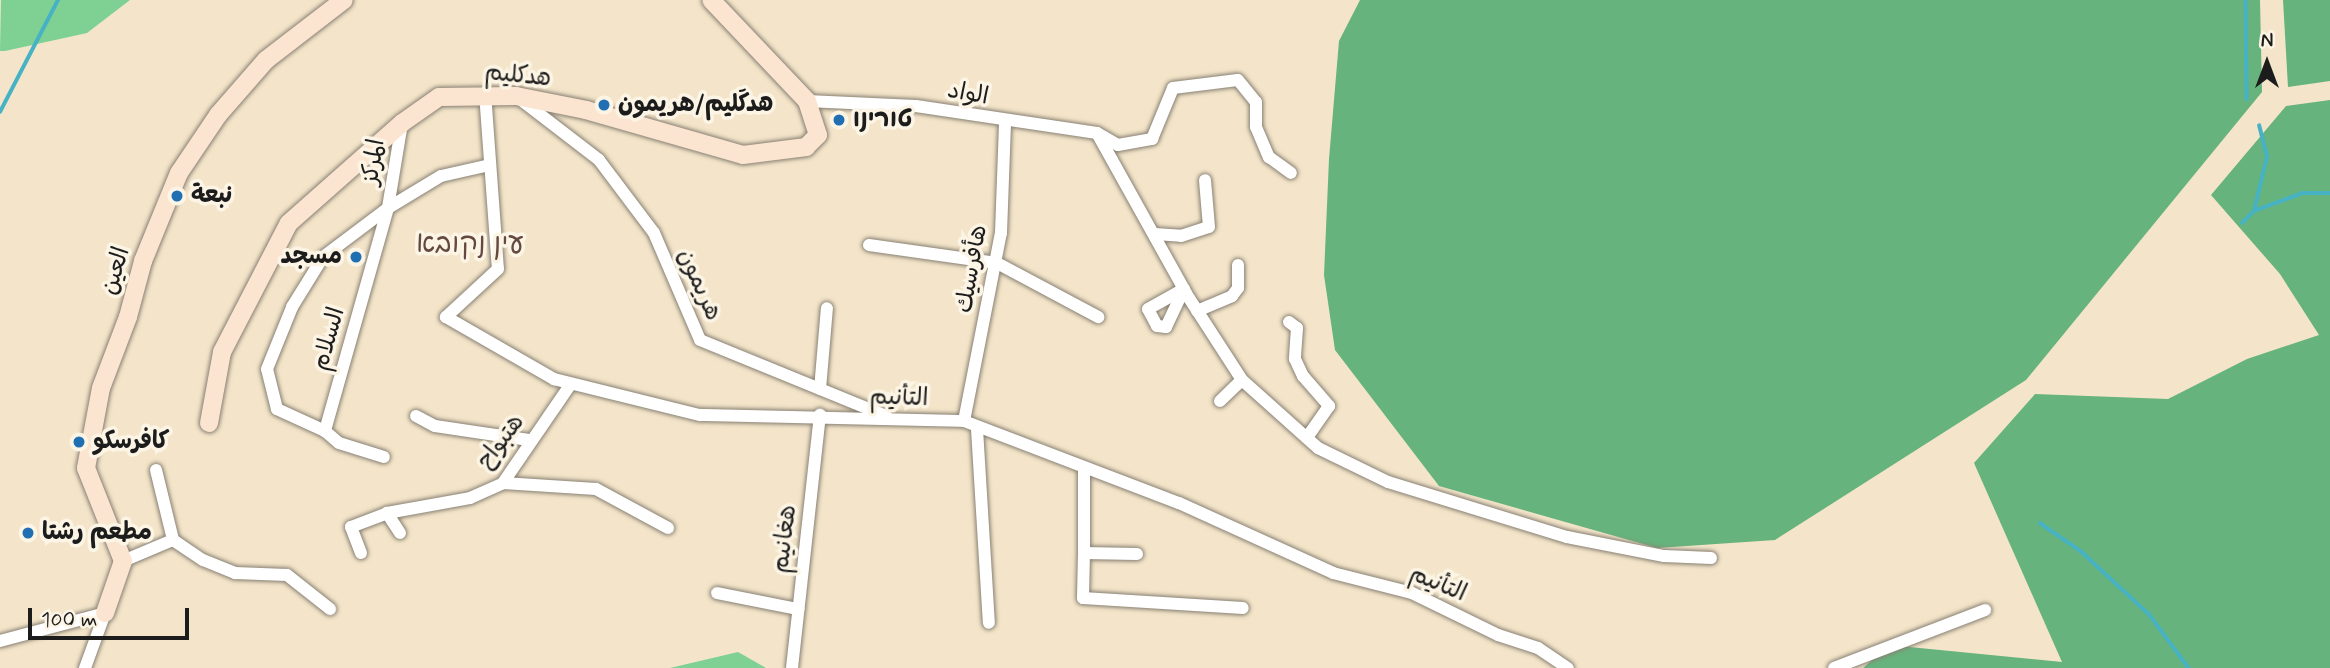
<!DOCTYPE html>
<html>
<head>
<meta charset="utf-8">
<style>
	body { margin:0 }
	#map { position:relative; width:2330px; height:668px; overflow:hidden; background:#f4e5ca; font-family:Mynerve,"Playpen Sans Arabic","Playpen Sans Hebrew",sans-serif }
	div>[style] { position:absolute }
	.green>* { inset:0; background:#7ed193 }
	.forest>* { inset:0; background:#66b37d }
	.stream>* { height:3.5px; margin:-1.75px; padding:0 1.75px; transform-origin:1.75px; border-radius:1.75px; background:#46b2c4 }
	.roads { filter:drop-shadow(0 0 2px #888073) drop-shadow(0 0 2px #888073) }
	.street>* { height:12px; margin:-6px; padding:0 6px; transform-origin:6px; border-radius:6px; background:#fff }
	.secondary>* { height:18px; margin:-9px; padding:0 9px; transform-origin:9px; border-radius:9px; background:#fce5d0 }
	.dots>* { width:19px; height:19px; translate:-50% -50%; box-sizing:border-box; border:4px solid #fcf5e5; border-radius:50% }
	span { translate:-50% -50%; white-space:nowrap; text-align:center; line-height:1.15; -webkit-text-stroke:7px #fcf5e5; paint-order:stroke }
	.street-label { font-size:24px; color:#1c1c1c }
	.poi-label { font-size:24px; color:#1c1c1c; font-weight:700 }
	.left { translate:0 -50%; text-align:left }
	.right { translate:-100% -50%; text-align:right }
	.quarter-label { font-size:28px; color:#644941 }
	.north { position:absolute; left:2232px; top:28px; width:70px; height:70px; -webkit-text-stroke:5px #fcf5e5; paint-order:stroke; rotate:0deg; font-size:19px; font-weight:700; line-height:28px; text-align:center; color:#1c1c1c }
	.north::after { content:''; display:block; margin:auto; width:24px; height:32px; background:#1c1c1c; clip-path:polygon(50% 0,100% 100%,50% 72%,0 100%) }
	.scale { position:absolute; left:28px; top:608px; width:161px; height:32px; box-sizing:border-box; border:4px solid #1c1c1c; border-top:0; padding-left:9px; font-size:21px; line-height:24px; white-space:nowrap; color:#1c1c1c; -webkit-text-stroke:5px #fcf5e5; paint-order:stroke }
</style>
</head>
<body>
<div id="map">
	<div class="green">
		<i style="clip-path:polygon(1px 0,130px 0,87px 33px,5px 51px,0 51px)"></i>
		<i style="clip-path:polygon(738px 652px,766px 668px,670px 668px)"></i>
	</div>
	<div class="forest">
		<i style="clip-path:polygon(1360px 0,2260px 0,2262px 92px,2026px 380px,1775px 540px,1657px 548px,1439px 486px,1335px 350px,1324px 275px,1329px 159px,1339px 41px)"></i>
		<i style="clip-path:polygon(2283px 0,2330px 0,2330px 81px,2288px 87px)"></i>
		<i style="clip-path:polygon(2330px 100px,2330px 668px,1863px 668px,1889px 645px,2062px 662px,1974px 463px,2035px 394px,2168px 399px,2247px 359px,2319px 335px,2280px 274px,2211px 195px,2286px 106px)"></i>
	</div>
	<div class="stream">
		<i style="left:2246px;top:0;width:99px;rotate:89.4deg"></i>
		<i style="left:0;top:112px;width:126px;rotate:-62.6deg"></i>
		<i style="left:2254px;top:211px;width:56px;rotate:-76.5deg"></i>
		<i style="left:2267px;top:157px;width:32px;rotate:-104deg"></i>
		<i style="left:2242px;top:223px;width:17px;rotate:-45deg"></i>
		<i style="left:2254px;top:211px;width:52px;rotate:-20.2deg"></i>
		<i style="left:2303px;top:193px;width:27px"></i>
		<i style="left:2040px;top:523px;width:51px;rotate:34.6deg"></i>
		<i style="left:2082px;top:552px;width:91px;rotate:42.8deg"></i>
		<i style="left:2149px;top:614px;width:67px;rotate:53.5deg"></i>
	</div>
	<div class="roads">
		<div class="street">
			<i style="left:485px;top:93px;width:176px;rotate:85.8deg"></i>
			<i style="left:498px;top:269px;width:71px;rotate:137.3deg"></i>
			<i style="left:446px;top:317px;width:125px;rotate:29.9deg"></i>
			<i style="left:554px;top:379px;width:150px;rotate:13.9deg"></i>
			<i style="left:700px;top:415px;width:264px;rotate:1.3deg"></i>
			<i style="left:964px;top:421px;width:230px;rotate:20.9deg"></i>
			<i style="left:1179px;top:503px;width:169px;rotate:24.4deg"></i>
			<i style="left:1333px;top:573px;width:81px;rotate:14.2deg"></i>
			<i style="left:1412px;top:593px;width:96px;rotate:26deg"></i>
			<i style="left:1498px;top:635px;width:42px;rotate:18deg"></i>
			<i style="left:1538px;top:648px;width:36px;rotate:34deg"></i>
			<i style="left:516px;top:96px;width:105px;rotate:37.6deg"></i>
			<i style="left:599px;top:160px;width:91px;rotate:53deg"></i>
			<i style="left:654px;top:233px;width:116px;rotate:66.7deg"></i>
			<i style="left:700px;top:340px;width:201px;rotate:22.2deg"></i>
			<i style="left:807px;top:101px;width:109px;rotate:2.6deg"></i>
			<i style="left:916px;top:106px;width:183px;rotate:8.5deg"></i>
			<i style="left:1097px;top:133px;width:24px;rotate:30deg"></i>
			<i style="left:1118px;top:145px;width:35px;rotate:-10deg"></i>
			<i style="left:1152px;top:139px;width:55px;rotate:-67.6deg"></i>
			<i style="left:1173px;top:88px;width:65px;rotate:-7deg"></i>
			<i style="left:1238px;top:80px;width:28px;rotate:51deg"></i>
			<i style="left:1256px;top:102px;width:25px;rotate:90deg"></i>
			<i style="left:1256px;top:127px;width:33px;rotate:67deg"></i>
			<i style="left:1269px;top:157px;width:27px;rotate:36deg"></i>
			<i style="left:402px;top:123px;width:86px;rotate:99.4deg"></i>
			<i style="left:388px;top:208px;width:232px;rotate:105.8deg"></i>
			<i style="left:325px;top:431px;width:53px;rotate:-155.4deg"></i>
			<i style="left:277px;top:409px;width:41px;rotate:-104deg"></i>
			<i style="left:267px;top:369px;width:67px;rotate:-68deg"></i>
			<i style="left:292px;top:307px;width:59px;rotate:-58.2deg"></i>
			<i style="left:323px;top:257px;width:81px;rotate:-37deg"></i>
			<i style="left:388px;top:208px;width:62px;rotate:-31.1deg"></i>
			<i style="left:441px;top:176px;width:50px;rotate:-12.7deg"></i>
			<i style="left:1097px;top:133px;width:189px;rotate:60.9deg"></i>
			<i style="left:1189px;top:298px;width:98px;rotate:57.1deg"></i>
			<i style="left:1242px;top:380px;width:102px;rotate:41.8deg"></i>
			<i style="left:1318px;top:448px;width:78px;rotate:25.9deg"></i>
			<i style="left:1388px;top:482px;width:187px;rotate:17.1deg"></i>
			<i style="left:1567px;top:537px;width:99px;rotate:11.1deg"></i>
			<i style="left:1664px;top:556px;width:47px;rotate:2.4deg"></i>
			<i style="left:1155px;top:234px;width:26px;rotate:4deg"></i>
			<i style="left:1181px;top:236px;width:29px;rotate:-18deg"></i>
			<i style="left:1209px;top:227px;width:47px;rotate:-94.9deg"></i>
			<i style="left:869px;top:245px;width:129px;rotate:8deg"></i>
			<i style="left:997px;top:263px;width:115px;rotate:28.1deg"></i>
			<i style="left:1184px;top:289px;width:42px;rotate:115.3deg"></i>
			<i style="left:1166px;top:327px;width:9px;rotate:-174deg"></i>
			<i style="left:1157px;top:326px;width:19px;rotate:-118deg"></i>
			<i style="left:1148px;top:309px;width:41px;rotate:-29.1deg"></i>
			<i style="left:1197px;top:311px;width:38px;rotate:-23deg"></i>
			<i style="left:1232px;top:296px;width:10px;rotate:-53deg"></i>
			<i style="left:1238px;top:288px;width:23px;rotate:-90deg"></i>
			<i style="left:1289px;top:322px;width:10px;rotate:37deg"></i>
			<i style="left:1297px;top:328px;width:31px;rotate:94deg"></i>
			<i style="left:1295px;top:359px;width:19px;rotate:65deg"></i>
			<i style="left:1303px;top:376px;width:40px;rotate:49deg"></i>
			<i style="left:1329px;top:406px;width:39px;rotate:125deg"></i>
			<i style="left:820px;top:389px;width:81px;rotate:-85.1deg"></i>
			<i style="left:1220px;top:401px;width:30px;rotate:-44deg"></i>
			<i style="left:416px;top:416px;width:21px;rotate:28deg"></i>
			<i style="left:435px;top:426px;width:95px;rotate:8.5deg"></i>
			<i style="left:964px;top:421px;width:192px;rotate:-78.9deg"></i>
			<i style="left:1001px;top:233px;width:111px;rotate:-87.9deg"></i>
			<i style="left:977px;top:429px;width:194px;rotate:86.5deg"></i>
			<i style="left:325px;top:431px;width:18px;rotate:41deg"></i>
			<i style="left:339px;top:443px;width:47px;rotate:17.3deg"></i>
			<i style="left:156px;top:470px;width:72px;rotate:76.3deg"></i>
			<i style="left:1084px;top:470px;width:83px;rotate:90deg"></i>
			<i style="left:1084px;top:553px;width:53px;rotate:1.1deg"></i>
			<i style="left:503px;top:483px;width:93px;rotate:3.7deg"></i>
			<i style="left:596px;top:489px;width:82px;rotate:28.4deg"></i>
			<i style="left:400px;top:533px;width:24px;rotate:-123deg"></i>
			<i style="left:387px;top:513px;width:84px;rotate:-10.2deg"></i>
			<i style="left:470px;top:498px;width:36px;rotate:-24deg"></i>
			<i style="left:503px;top:483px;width:119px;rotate:-55.6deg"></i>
			<i style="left:361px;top:553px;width:28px;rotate:-111deg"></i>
			<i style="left:351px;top:527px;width:39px;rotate:-21deg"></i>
			<i style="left:1084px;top:553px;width:45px;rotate:91.3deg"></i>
			<i style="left:1083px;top:598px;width:160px;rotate:3.6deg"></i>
			<i style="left:123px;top:561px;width:54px;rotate:-22.8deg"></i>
			<i style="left:173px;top:540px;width:36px;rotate:34deg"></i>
			<i style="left:203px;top:560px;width:35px;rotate:22deg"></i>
			<i style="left:235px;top:573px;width:52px;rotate:2.2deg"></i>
			<i style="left:287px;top:575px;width:55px;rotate:38.3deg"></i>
			<i style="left:717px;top:593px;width:83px;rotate:11.2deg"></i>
			<i style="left:0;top:641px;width:109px;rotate:-14.9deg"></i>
			<i style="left:105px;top:613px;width:59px;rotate:110deg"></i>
			<i style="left:792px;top:668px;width:255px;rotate:-83.7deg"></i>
			<i style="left:1834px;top:668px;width:162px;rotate:-21deg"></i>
		</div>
		<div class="secondary">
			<i style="left:209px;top:423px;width:72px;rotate:-79.6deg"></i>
			<i style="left:222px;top:352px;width:145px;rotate:-62.6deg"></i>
			<i style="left:289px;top:223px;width:151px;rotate:-41.5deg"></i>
			<i style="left:402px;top:123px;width:45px;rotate:-35.1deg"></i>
			<i style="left:439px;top:97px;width:77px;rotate:-0.7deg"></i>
			<i style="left:516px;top:96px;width:71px;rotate:11.3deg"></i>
			<i style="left:586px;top:110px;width:163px;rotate:16deg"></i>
			<i style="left:743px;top:155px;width:64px;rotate:-7.2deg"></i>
			<i style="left:806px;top:147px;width:17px;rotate:-45deg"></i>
			<i style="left:818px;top:135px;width:36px;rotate:-108deg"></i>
			<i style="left:807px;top:101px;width:139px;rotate:-133.5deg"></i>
			<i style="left:105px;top:613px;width:55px;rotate:-70.9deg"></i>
			<i style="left:123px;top:561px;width:100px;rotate:-111.7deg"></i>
			<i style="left:86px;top:468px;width:81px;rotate:-79.4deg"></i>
			<i style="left:101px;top:388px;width:76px;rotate:-69.2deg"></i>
			<i style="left:128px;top:317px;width:58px;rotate:-75deg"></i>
			<i style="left:143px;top:261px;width:95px;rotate:-67.8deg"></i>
			<i style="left:179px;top:173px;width:70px;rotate:-56.1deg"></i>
			<i style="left:218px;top:115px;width:73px;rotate:-48.9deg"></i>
			<i style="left:266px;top:60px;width:98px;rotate:-37.6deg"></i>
		</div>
	</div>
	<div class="dots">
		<i style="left:604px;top:105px;background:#1f6fb2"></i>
		<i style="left:839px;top:120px;background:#1f6fb2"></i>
		<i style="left:177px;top:196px;background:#1f6fb2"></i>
		<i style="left:356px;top:257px;background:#1f6fb2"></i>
		<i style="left:79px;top:442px;background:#1f6fb2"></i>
		<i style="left:28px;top:533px;background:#1f6fb2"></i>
	</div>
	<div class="street-label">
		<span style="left:518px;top:76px;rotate:6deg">هدكليم</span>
		<span style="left:968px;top:94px;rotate:10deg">الواد</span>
		<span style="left:374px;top:162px;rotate:-81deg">المركز</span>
		<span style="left:972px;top:269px;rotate:-80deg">هأفرسيك</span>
		<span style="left:116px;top:271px;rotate:-73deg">العين</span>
		<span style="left:699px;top:285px;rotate:66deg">هريمون</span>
		<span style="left:329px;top:339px;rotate:-74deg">السلام</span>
		<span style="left:899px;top:398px;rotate:2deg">التأنيم</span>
		<span style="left:501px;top:442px;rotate:-53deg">هتبواح</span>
		<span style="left:785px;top:539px;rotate:-83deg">هغانيم</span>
		<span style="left:1438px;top:584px;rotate:23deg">التأنيم</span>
	</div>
	<div class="poi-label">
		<span class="left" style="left:618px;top:105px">هدكَليم/هريمون</span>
		<span class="left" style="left:853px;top:120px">טורינו</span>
		<span class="left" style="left:191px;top:196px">نبعة</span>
		<span class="right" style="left:342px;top:257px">مسجد</span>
		<span class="left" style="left:93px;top:442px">كافرسكو</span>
		<span class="left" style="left:42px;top:533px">مطعم رشتا</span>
	</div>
	<div class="quarter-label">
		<span style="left:470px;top:245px">עין נקובא</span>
	</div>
	<div class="north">N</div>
	<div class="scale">100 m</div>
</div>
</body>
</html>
